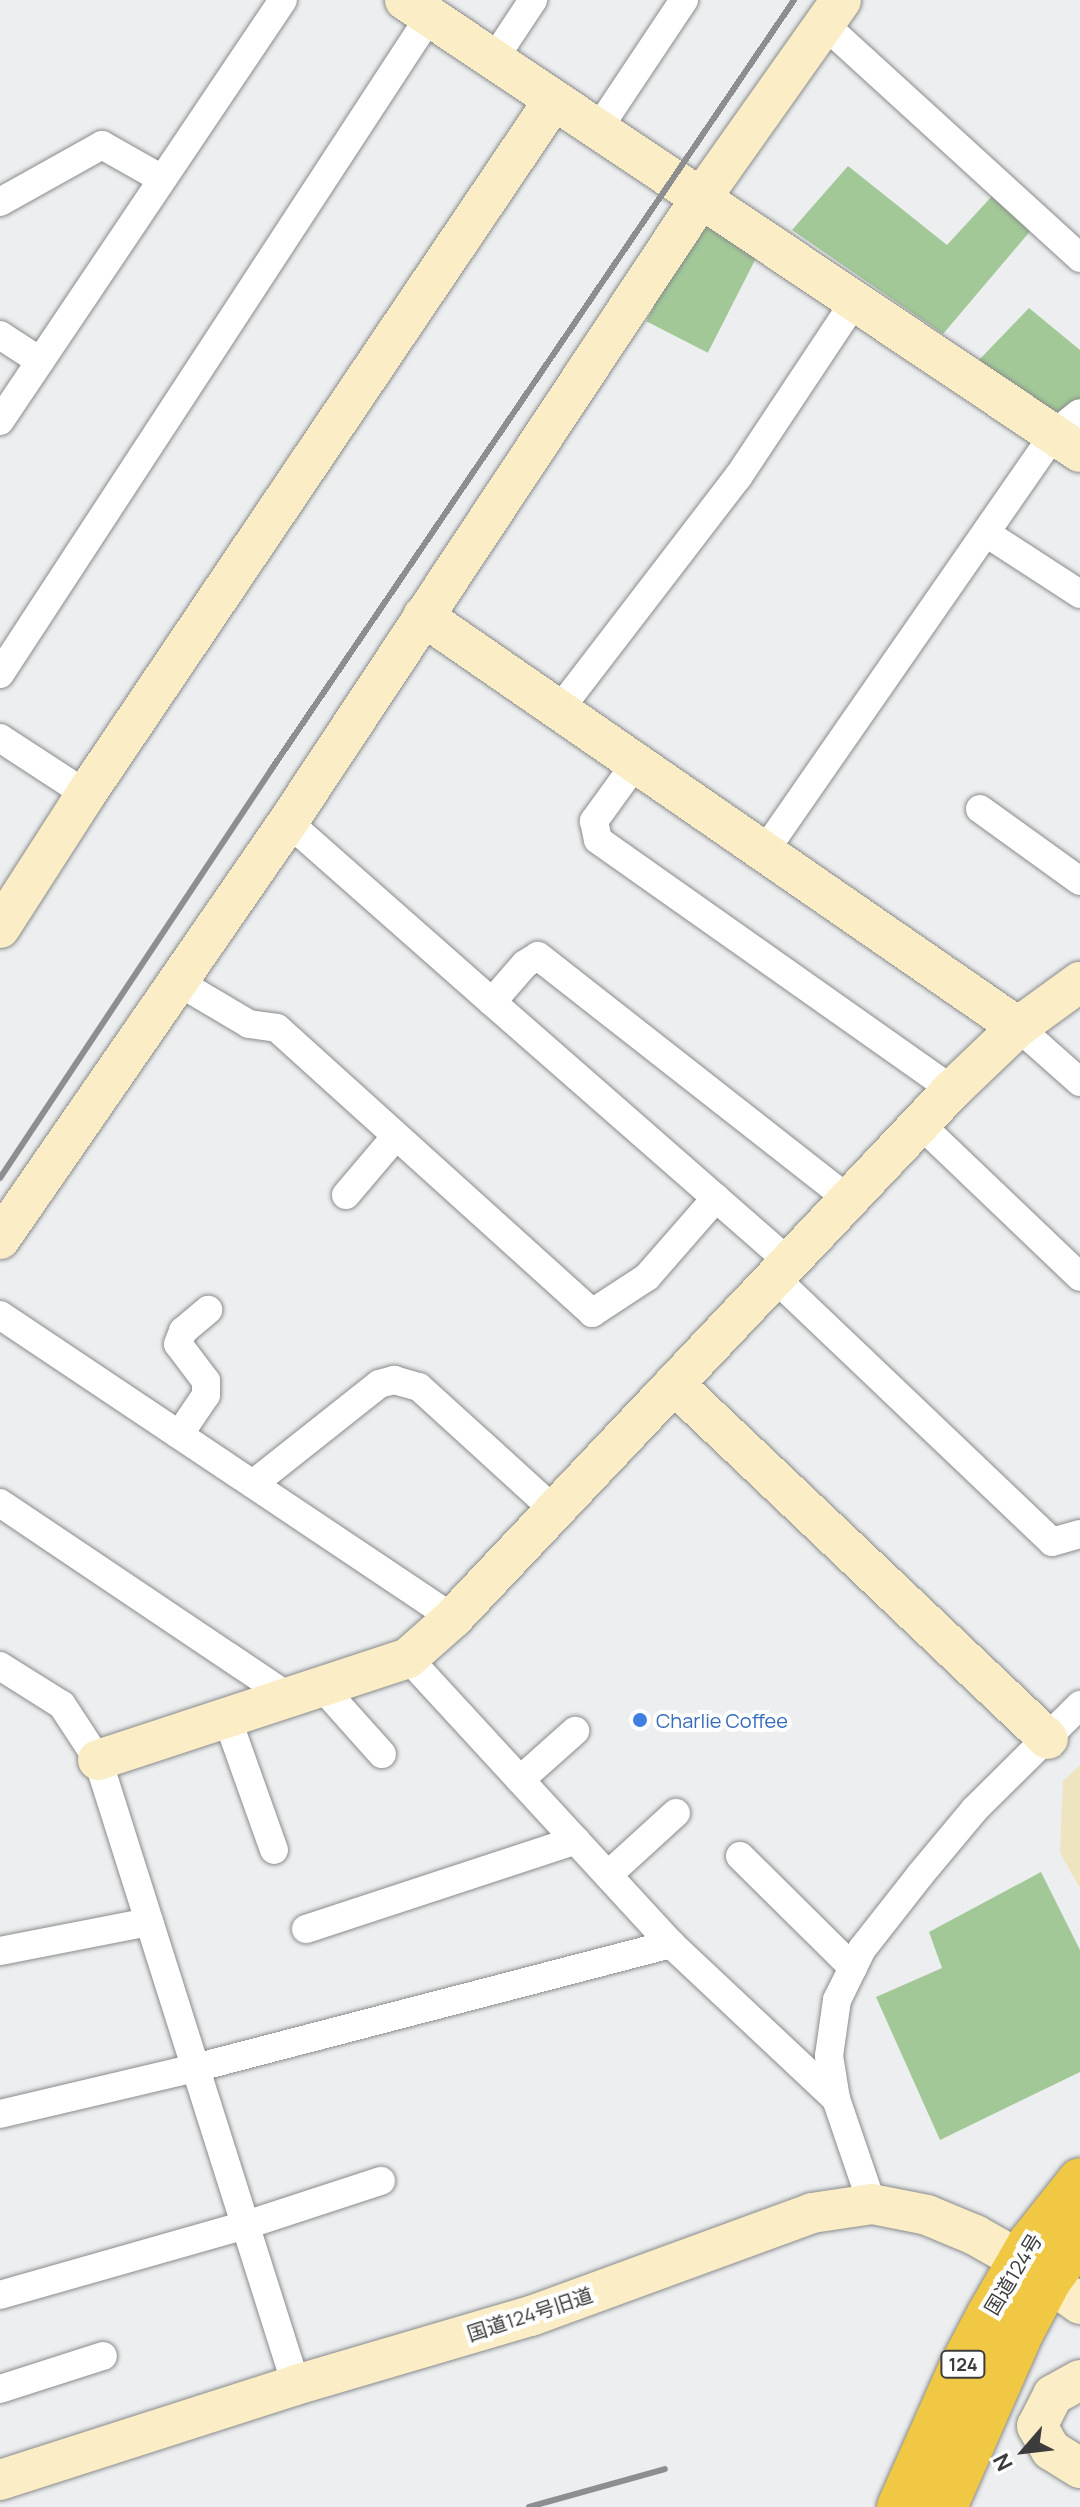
<!DOCTYPE html>
<html>
<head>
<meta charset="utf-8">
<style>
	body { margin:0 }
	#map { position:relative; width:1080px; height:2507px; overflow:hidden; background:#eceeef; font-family:Manrope,"Noto Sans JP",sans-serif }
	div>[style] { position:absolute }
	.green>* { inset:0; background:#a2c898; transform-origin:0 0 }
	.sand>* { inset:0; background:#eee4bf }
	.roads { filter:drop-shadow(0 0 2px #8a8b8c) drop-shadow(0 0 2px #8a8b8c) }
	.street>* { height:28px; margin:-14px; padding:0 14px; transform-origin:14px; border-radius:14px; background:#fff }
	.secondary>* { height:40px; margin:-20px; padding:0 20px; transform-origin:20px; border-radius:20px; background:#fbeec7 }
	.highway>* { height:44px; margin:-22px; padding:0 22px; transform-origin:22px; border-radius:22px; background:#f1c844 }
	.rail>* { height:6px; margin:-3px; padding:0 3px; transform-origin:3px; border-radius:3px; background:#8d8e8f }
	.dots>* { width:22px; height:22px; translate:-50% -50%; box-sizing:border-box; border:4px solid #fff; border-radius:50% }
	span { translate:-50% -50%; white-space:nowrap; text-align:center; line-height:1.15; -webkit-text-stroke:8px #fff; paint-order:stroke }
	.shield-label span { padding:2px 6px; background:#fff; border:2px solid; border-radius:6px; -webkit-text-stroke-width:0 }
	.shield-label { font-size:18px; color:#3c3c3d; font-weight:700 }
	.shop-label { font-size:20px; color:#366cbe }
	.left { translate:0 -50%; text-align:left }
	.street-label { font-size:20px; color:#3c3c3d }
	.north { position:absolute; left:984px; top:2411px; width:80px; height:80px; -webkit-text-stroke:6px #fff; paint-order:stroke; rotate:242deg; font-size:22px; font-weight:700; line-height:32px; text-align:center; color:#3c3c3d }
	.north::after { content:''; display:block; margin:auto; width:28px; height:36px; background:#3c3c3d; clip-path:polygon(50% 0,100% 100%,50% 72%,0 100%) }
</style>
</head>
<body>
<div id="map">
	<div class="green">
		<i style="clip-path:polygon(848px 166px,947px 245px,993px 195px,1032px 229px,943px 334px,792px 230px)"></i>
		<i style="left:699px;top:218px;width:69px;height:116px;rotate:27deg"></i>
		<i style="clip-path:polygon(1029px 308px,1080px 350px,1080px 399px,1057px 420px,979px 360px)"></i>
		<i style="clip-path:polygon(1041px 1872px,1080px 1950px,1080px 2072px,940px 2140px,876px 1997px,942px 1968px,929px 1932px)"></i>
	</div>
	<div class="sand">
		<i style="clip-path:polygon(1080px 1765px,1080px 1888px,1060px 1853px,1063px 1781px)"></i>
	</div>
	<div class="roads">
		<div class="street">
			<i style="left:824px;top:24px;width:347px;rotate:42.4deg"></i>
			<i style="left:494px;top:59px;width:71px;rotate:-56.5deg"></i>
			<i style="left:598px;top:129px;width:155px;rotate:-56.3deg"></i>
			<i style="left:0;top:202px;width:117px;rotate:-29.2deg"></i>
			<i style="left:102px;top:145px;width:69px;rotate:29.5deg"></i>
			<i style="left:0;top:335px;width:48px;rotate:33deg"></i>
			<i style="left:0;top:421px;width:507px;rotate:-56.09deg"></i>
			<i style="left:986px;top:533px;width:112px;rotate:33deg"></i>
			<i style="left:0;top:674px;width:786px;rotate:-56.84deg"></i>
			<i style="left:559px;top:710px;width:294px;rotate:-52.5deg"></i>
			<i style="left:738px;top:477px;width:211px;rotate:-56.4deg"></i>
			<i style="left:0;top:738px;width:103px;rotate:33.1deg"></i>
			<i style="left:636px;top:763px;width:72px;rotate:125.9deg"></i>
			<i style="left:594px;top:821px;width:19px;rotate:78deg"></i>
			<i style="left:598px;top:840px;width:433px;rotate:35.2deg"></i>
			<i style="left:980px;top:809px;width:123px;rotate:35.8deg"></i>
			<i style="left:288px;top:822px;width:272px;rotate:41.4deg"></i>
			<i style="left:492px;top:1002px;width:50px;rotate:-49deg"></i>
			<i style="left:525px;top:964px;width:15px;rotate:-32deg"></i>
			<i style="left:538px;top:956px;width:397px;rotate:38.1deg"></i>
			<i style="left:764px;top:852px;width:509px;rotate:-55.25deg"></i>
			<i style="left:1054px;top:434px;width:33px;rotate:-39deg"></i>
			<i style="left:178px;top:982px;width:82px;rotate:30.6deg"></i>
			<i style="left:249px;top:1024px;width:28px;rotate:8deg"></i>
			<i style="left:277px;top:1028px;width:425px;rotate:42.1deg"></i>
			<i style="left:592px;top:1313px;width:66px;rotate:-33.2deg"></i>
			<i style="left:647px;top:1277px;width:105px;rotate:-48.9deg"></i>
			<i style="left:492px;top:1002px;width:395px;rotate:41.2deg"></i>
			<i style="left:1018px;top:1027px;width:83px;rotate:41.6deg"></i>
			<i style="left:920px;top:1124px;width:221px;rotate:43.7deg"></i>
			<i style="left:346px;top:1195px;width:77px;rotate:-49.7deg"></i>
			<i style="left:774px;top:1277px;width:384px;rotate:43.6deg"></i>
			<i style="left:1052px;top:1542px;width:29px;rotate:-16deg"></i>
			<i style="left:0;top:1315px;width:545px;rotate:33.78deg"></i>
			<i style="left:179px;top:1435px;width:48px;rotate:-56deg"></i>
			<i style="left:206px;top:1395px;width:14px;rotate:-90deg"></i>
			<i style="left:206px;top:1381px;width:46px;rotate:-127.1deg"></i>
			<i style="left:178px;top:1344px;width:14px;rotate:-69deg"></i>
			<i style="left:183px;top:1331px;width:33px;rotate:-40deg"></i>
			<i style="left:253px;top:1484px;width:161px;rotate:-38.4deg"></i>
			<i style="left:379px;top:1384px;width:16px;rotate:-15deg"></i>
			<i style="left:394px;top:1380px;width:26px;rotate:16deg"></i>
			<i style="left:419px;top:1387px;width:181px;rotate:42.3deg"></i>
			<i style="left:0;top:1503px;width:349px;rotate:33.9deg"></i>
			<i style="left:408px;top:1658px;width:389px;rotate:47.4deg"></i>
			<i style="left:671px;top:1944px;width:226px;rotate:43.2deg"></i>
			<i style="left:0;top:1666px;width:73px;rotate:32.2deg"></i>
			<i style="left:62px;top:1705px;width:66px;rotate:56.8deg"></i>
			<i style="left:98px;top:1760px;width:656px;rotate:72.42deg"></i>
			<i style="left:322px;top:1687px;width:90px;rotate:48.2deg"></i>
			<i style="left:227px;top:1718px;width:140px;rotate:70.4deg"></i>
			<i style="left:520px;top:1780px;width:74px;rotate:-41.7deg"></i>
			<i style="left:740px;top:1856px;width:159px;rotate:44.7deg"></i>
			<i style="left:608px;top:1875px;width:92px;rotate:-42.4deg"></i>
			<i style="left:306px;top:1929px;width:284px;rotate:-18.2deg"></i>
			<i style="left:0;top:1951px;width:152px;rotate:-11deg"></i>
			<i style="left:0;top:2114px;width:200px;rotate:-13.3deg"></i>
			<i style="left:195px;top:2068px;width:492px;rotate:-14.6deg"></i>
			<i style="left:872px;top:2204px;width:111px;rotate:-108.9deg"></i>
			<i style="left:836px;top:2099px;width:44px;rotate:-99.2deg"></i>
			<i style="left:829px;top:2056px;width:57px;rotate:-81.9deg"></i>
			<i style="left:837px;top:2000px;width:57px;rotate:-63.9deg"></i>
			<i style="left:862px;top:1949px;width:94px;rotate:-51.9deg"></i>
			<i style="left:920px;top:1875px;width:86px;rotate:-50.2deg"></i>
			<i style="left:975px;top:1809px;width:148px;rotate:-44.7deg"></i>
			<i style="left:0;top:2295px;width:256px;rotate:-15.9deg"></i>
			<i style="left:246px;top:2225px;width:142px;rotate:-18.1deg"></i>
			<i style="left:0;top:2389px;width:108px;rotate:-17.8deg"></i>
		</div>
		<div class="secondary">
			<i style="left:405px;top:0;width:812px;rotate:33.81deg"></i>
			<i style="left:423px;top:616px;width:723px;rotate:34.64deg"></i>
			<i style="left:0;top:928px;width:159px;rotate:-57.3deg"></i>
			<i style="left:86px;top:794px;width:837px;rotate:-56.01deg"></i>
			<i style="left:0;top:1239px;width:507px;rotate:-55.37deg"></i>
			<i style="left:288px;top:822px;width:748px;rotate:-56.5deg"></i>
			<i style="left:701px;top:198px;width:242px;rotate:-54.7deg"></i>
			<i style="left:675px;top:1385px;width:514px;rotate:43.5deg"></i>
			<i style="left:98px;top:1760px;width:326px;rotate:-18.2deg"></i>
			<i style="left:408px;top:1658px;width:60px;rotate:-41.6deg"></i>
			<i style="left:453px;top:1618px;width:726px;rotate:-46.62deg"></i>
			<i style="left:952px;top:1090px;width:91px;rotate:-43.7deg"></i>
			<i style="left:1018px;top:1027px;width:77px;rotate:-36deg"></i>
			<i style="left:1080px;top:2380px;width:31px;rotate:151deg"></i>
			<i style="left:1053px;top:2395px;width:35px;rotate:117deg"></i>
			<i style="left:1037px;top:2426px;width:28px;rotate:60deg"></i>
			<i style="left:1051px;top:2450px;width:34px;rotate:32deg"></i>
			<i style="left:0;top:2480px;width:311px;rotate:-17.8deg"></i>
			<i style="left:296px;top:2385px;width:245px;rotate:-16.4deg"></i>
			<i style="left:531px;top:2316px;width:299px;rotate:-20.1deg"></i>
			<i style="left:812px;top:2213px;width:61px;rotate:-8.5deg"></i>
			<i style="left:872px;top:2204px;width:56px;rotate:11.3deg"></i>
			<i style="left:927px;top:2215px;width:52px;rotate:22.6deg"></i>
			<i style="left:975px;top:2235px;width:51px;rotate:29.6deg"></i>
			<i style="left:1019px;top:2260px;width:75px;rotate:35.8deg"></i>
		</div>
		<div class="highway">
			<i style="left:899px;top:2507px;width:153px;rotate:-66.1deg"></i>
			<i style="left:961px;top:2367px;width:60px;rotate:-62.2deg"></i>
			<i style="left:989px;top:2314px;width:82px;rotate:-60deg"></i>
			<i style="left:1030px;top:2243px;width:80px;rotate:-51.6deg"></i>
			<i style="left:945px;top:2507px;width:191px;rotate:-66.3deg"></i>
			<i style="left:1022px;top:2332px;width:58px;rotate:-62.1deg"></i>
			<i style="left:1049px;top:2281px;width:53px;rotate:-54.2deg"></i>
		</div>
	</div>
	<div class="rail">
		<i style="left:0;top:1178px;width:490px;rotate:-56.4deg"></i>
		<i style="left:271px;top:770px;width:931px;rotate:-55.81deg"></i>
		<i style="left:529px;top:2507px;width:141px;rotate:-15.6deg"></i>
	</div>
	<div class="dots">
		<i style="left:640px;top:1720px;background:#3f7fe0"></i>
	</div>
	<div class="shield-label">
		<span style="left:963px;top:2364px">124</span>
	</div>
	<div class="shop-label">
		<span class="left" style="left:656px;top:1720px">Charlie Coffee</span>
	</div>
	<div class="street-label">
		<span style="left:1013px;top:2274px;rotate:-59deg">国道124号</span>
		<span style="left:530px;top:2314px;rotate:-18deg">国道124号旧道</span>
	</div>
	<div class="north">N</div>
</div>
</body>
</html>
